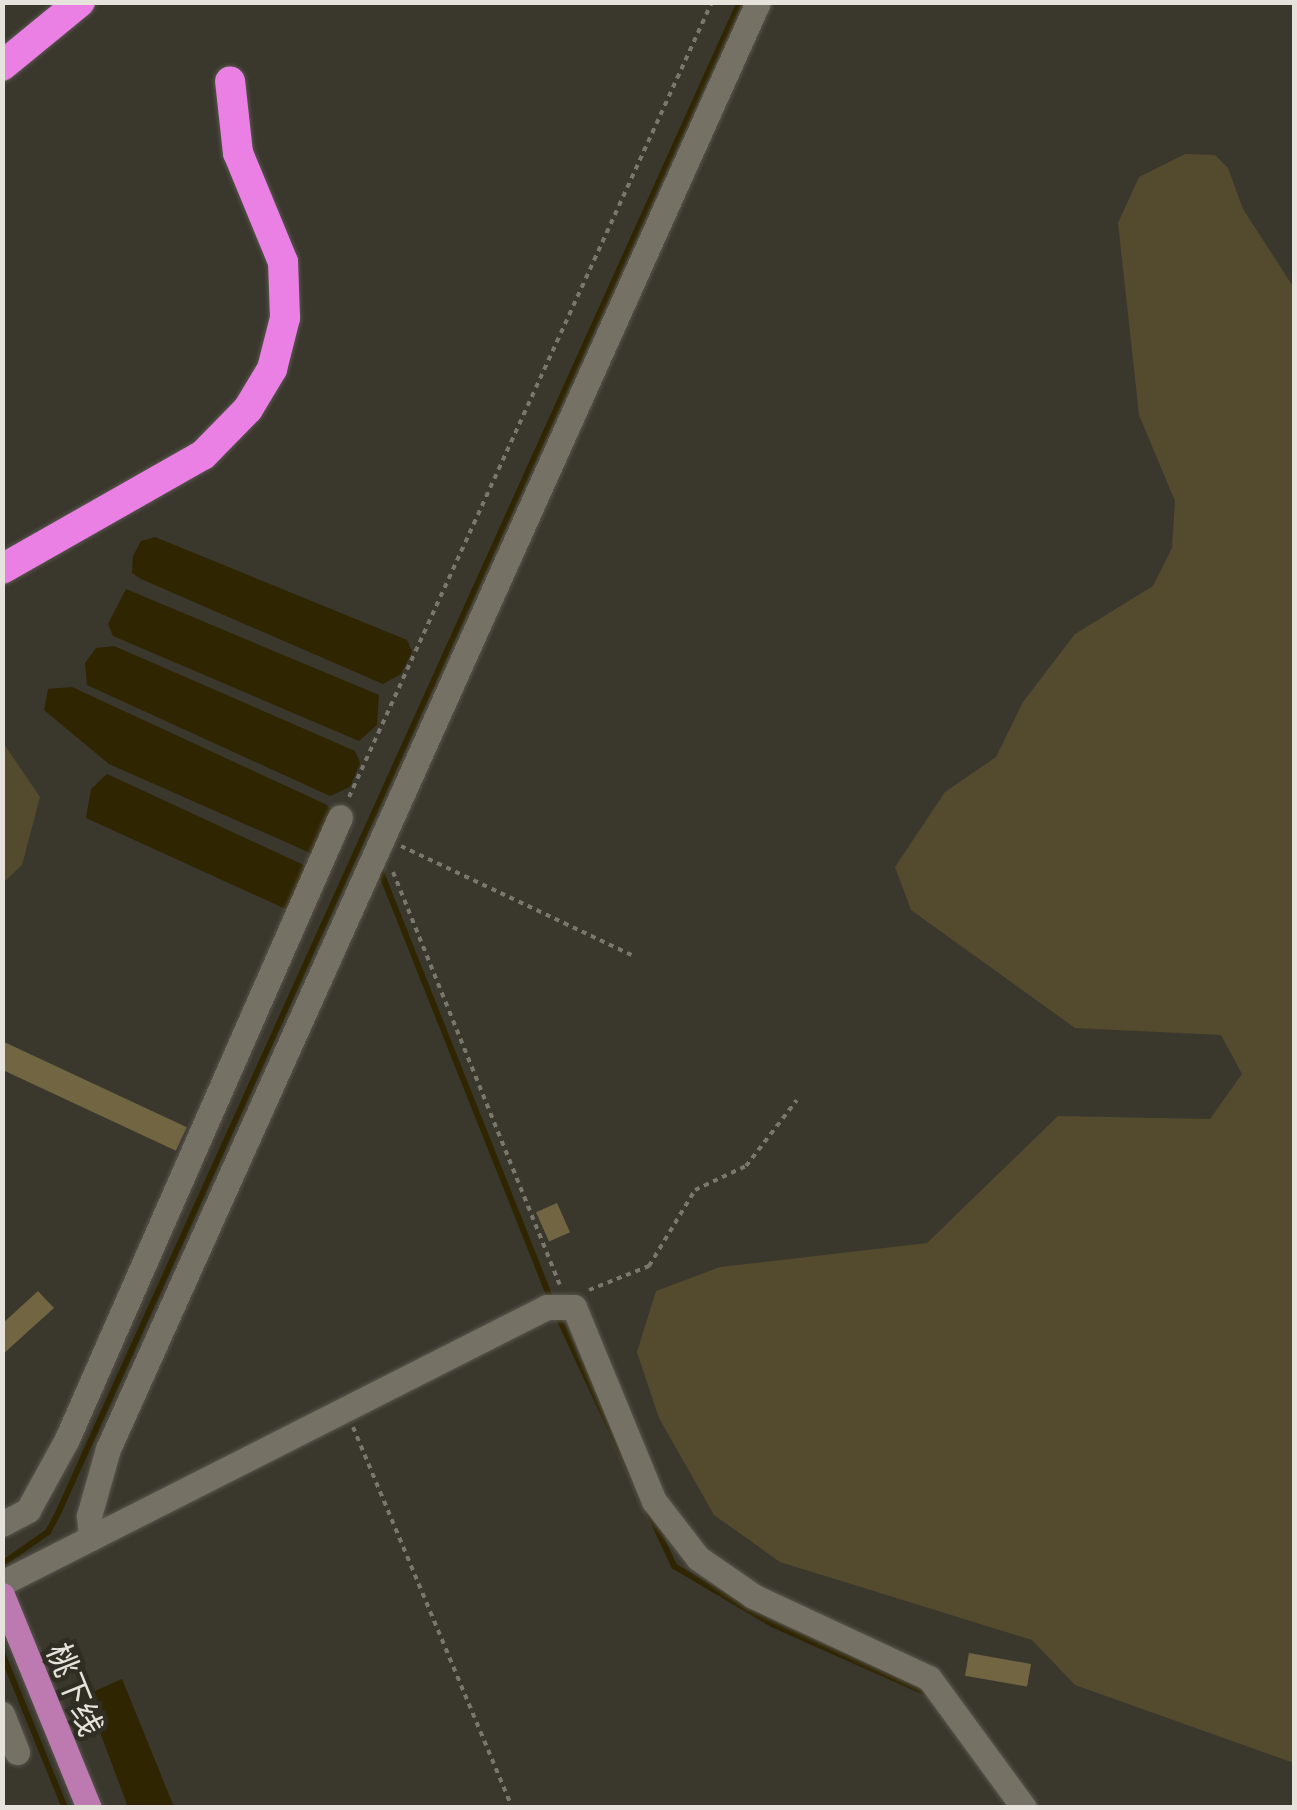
<!DOCTYPE html>
<html>
<head>
<meta charset="utf-8">
<style>
	body { margin:0 }
	#map { position:relative; width:1297px; height:1810px; overflow:hidden; background:#3a372d; font-family:"Exo 2","Noto Sans SC",sans-serif }
	div>[style] { position:absolute }
	.green>* { inset:0; background:#544a2e }
	.water>* { inset:0; background:#302501 }
	.stream>* { height:6px; margin:-3px; padding:0 3px; transform-origin:3px; border-radius:3px; background:#302501 }
	.building>* { inset:0; background:#716542; transform-origin:0 0 }
	.path>* { height:4px; margin-top:-2px; transform-origin:0; background:repeating-linear-gradient(90deg,#7a776e 0 5px,transparent 0 10px) }
	.roads { filter:drop-shadow(0 0 2px #58554d) drop-shadow(0 0 2px #58554d) }
	.minor>* { height:25px; margin:-12.5px; padding:0 12.5px; transform-origin:12.5px; border-radius:12.5px; background:#757165 }
	.major>* { height:25px; margin:-12.5px; padding:0 12.5px; transform-origin:12.5px; border-radius:12.5px; background:#bc7ab1 }
	.highway>* { height:30px; margin:-15px; padding:0 15px; transform-origin:15px; border-radius:15px; background:#eb80e4 }
	span { translate:-50% -50%; white-space:nowrap; text-align:center; line-height:1.15; -webkit-text-stroke:9px #302d23; paint-order:stroke }
	.street-label { font-size:32px; color:#e5e3dc }
	.frame { position:absolute; inset:0; border:5px solid #e5e3dc; pointer-events:none }
</style>
</head>
<body>
<div id="map">
	<div class="green">
		<i style="clip-path:polygon(1185px 154px,1215px 155px,1228px 168px,1243px 209px,1294px 288px,1294px 1763px,1075px 1685px,1032px 1640px,780px 1562px,714px 1515px,659px 1418px,637px 1352px,656px 1291px,720px 1267px,927px 1243px,1058px 1116px,1210px 1119px,1242px 1074px,1221px 1035px,1075px 1028px,911px 910px,895px 867px,945px 792px,996px 757px,1023px 702px,1075px 634px,1153px 586px,1172px 548px,1175px 501px,1139px 415px,1118px 223px,1139px 177px)"></i>
		<i style="clip-path:polygon(2px 741px,40px 797px,22px 865px,3px 883px)"></i>
	</div>
	<div class="water">
		<i style="clip-path:polygon(155px 537px,407px 640px,412px 652px,401px 674px,383px 684px,141px 579px,132px 573px,133px 556px,141px 541px)"></i>
		<i style="clip-path:polygon(126px 589px,379px 695px,377px 725px,359px 741px,113px 636px,108px 624px)"></i>
		<i style="clip-path:polygon(114px 646px,355px 751px,360px 763px,350px 787px,330px 796px,87px 685px,85px 663px,96px 648px)"></i>
		<i style="clip-path:polygon(72px 687px,325px 804px,332px 810px,315px 855px,109px 764px,44px 710px,48px 689px)"></i>
		<i style="clip-path:polygon(107px 774px,308px 867px,290px 911px,86px 818px,91px 789px)"></i>
		<i style="clip-path:polygon(122px 1679px,174px 1807px,128px 1807px,86px 1695px)"></i>
	</div>
	<div class="stream">
		<i style="left:378px;top:865px;width:468px;rotate:68.3deg"></i>
		<i style="left:558px;top:1316px;width:276px;rotate:65.1deg"></i>
		<i style="left:674px;top:1566px;width:114px;rotate:30.6deg"></i>
		<i style="left:772px;top:1624px;width:172px;rotate:24deg"></i>
		<i style="left:2px;top:1564px;width:56px;rotate:-34.8deg"></i>
		<i style="left:48px;top:1532px;width:24px;rotate:-62deg"></i>
		<i style="left:59px;top:1511px;width:1656px;rotate:-65.71deg"></i>
		<i style="left:2px;top:1653px;width:167px;rotate:67.9deg"></i>
	</div>
	<div class="building">
		<i style="left:2px;top:1041px;width:204px;height:26px;rotate:25deg"></i>
		<i style="left:557px;top:1203px;width:32px;height:23px;rotate:66deg"></i>
		<i style="clip-path:polygon(38px 1291px,54px 1308px,2px 1355px,2px 1324px)"></i>
		<i style="left:969px;top:1653px;width:63px;height:23px;rotate:10deg"></i>
	</div>
	<div class="path">
		<i style="left:349px;top:797px;width:874px;rotate:-65.46deg"></i>
		<i style="left:401px;top:846px;width:255px;rotate:25.3deg"></i>
		<i style="left:393px;top:872px;width:445px;rotate:68deg"></i>
		<i style="left:589px;top:1290px;width:65px;rotate:-21.8deg"></i>
		<i style="left:649px;top:1266px;width:89px;rotate:-58.8deg"></i>
		<i style="left:695px;top:1190px;width:56px;rotate:-25.2deg"></i>
		<i style="left:746px;top:1166px;width:83px;rotate:-52.3deg"></i>
		<i style="left:353px;top:1427px;width:413px;rotate:67.3deg"></i>
	</div>
	<div class="roads">
		<div class="minor">
			<i style="left:2px;top:1524px;width:30px;rotate:-28deg"></i>
			<i style="left:28px;top:1510px;width:81px;rotate:-61.2deg"></i>
			<i style="left:67px;top:1439px;width:679px;rotate:-66.3deg"></i>
			<i style="left:91px;top:1538px;width:22px;rotate:-95deg"></i>
			<i style="left:89px;top:1516px;width:70px;rotate:-74.2deg"></i>
			<i style="left:108px;top:1449px;width:1586px;rotate:-65.81deg"></i>
			<i style="left:2px;top:1583px;width:611px;rotate:-26.86deg"></i>
			<i style="left:547px;top:1307px;width:27px"></i>
			<i style="left:574px;top:1307px;width:210px;rotate:67.6deg"></i>
			<i style="left:654px;top:1501px;width:72px;rotate:52.3deg"></i>
			<i style="left:698px;top:1558px;width:67px;rotate:34.6deg"></i>
			<i style="left:753px;top:1596px;width:194px;rotate:25deg"></i>
			<i style="left:929px;top:1678px;width:161px;rotate:53.8deg"></i>
			<i style="left:2px;top:1714px;width:41px;rotate:68.5deg"></i>
		</div>
		<div class="major">
			<i style="left:2px;top:1595px;width:230px;rotate:67.8deg"></i>
		</div>
		<div class="highway">
			<i style="left:2px;top:66px;width:101px;rotate:-39.4deg"></i>
			<i style="left:2px;top:569px;width:231px;rotate:-29.6deg"></i>
			<i style="left:203px;top:455px;width:64px;rotate:-45.6deg"></i>
			<i style="left:248px;top:409px;width:47px;rotate:-59deg"></i>
			<i style="left:272px;top:369px;width:53px;rotate:-75.7deg"></i>
			<i style="left:285px;top:318px;width:56px;rotate:-92deg"></i>
			<i style="left:283px;top:262px;width:118px;rotate:-112.4deg"></i>
			<i style="left:238px;top:153px;width:72px;rotate:-96.3deg"></i>
		</div>
	</div>
	<div class="street-label">
		<span style="left:76px;top:1689px;rotate:68deg">桃下线</span>
	</div>
	<div class="frame"></div>
</div>
</body>
</html>
